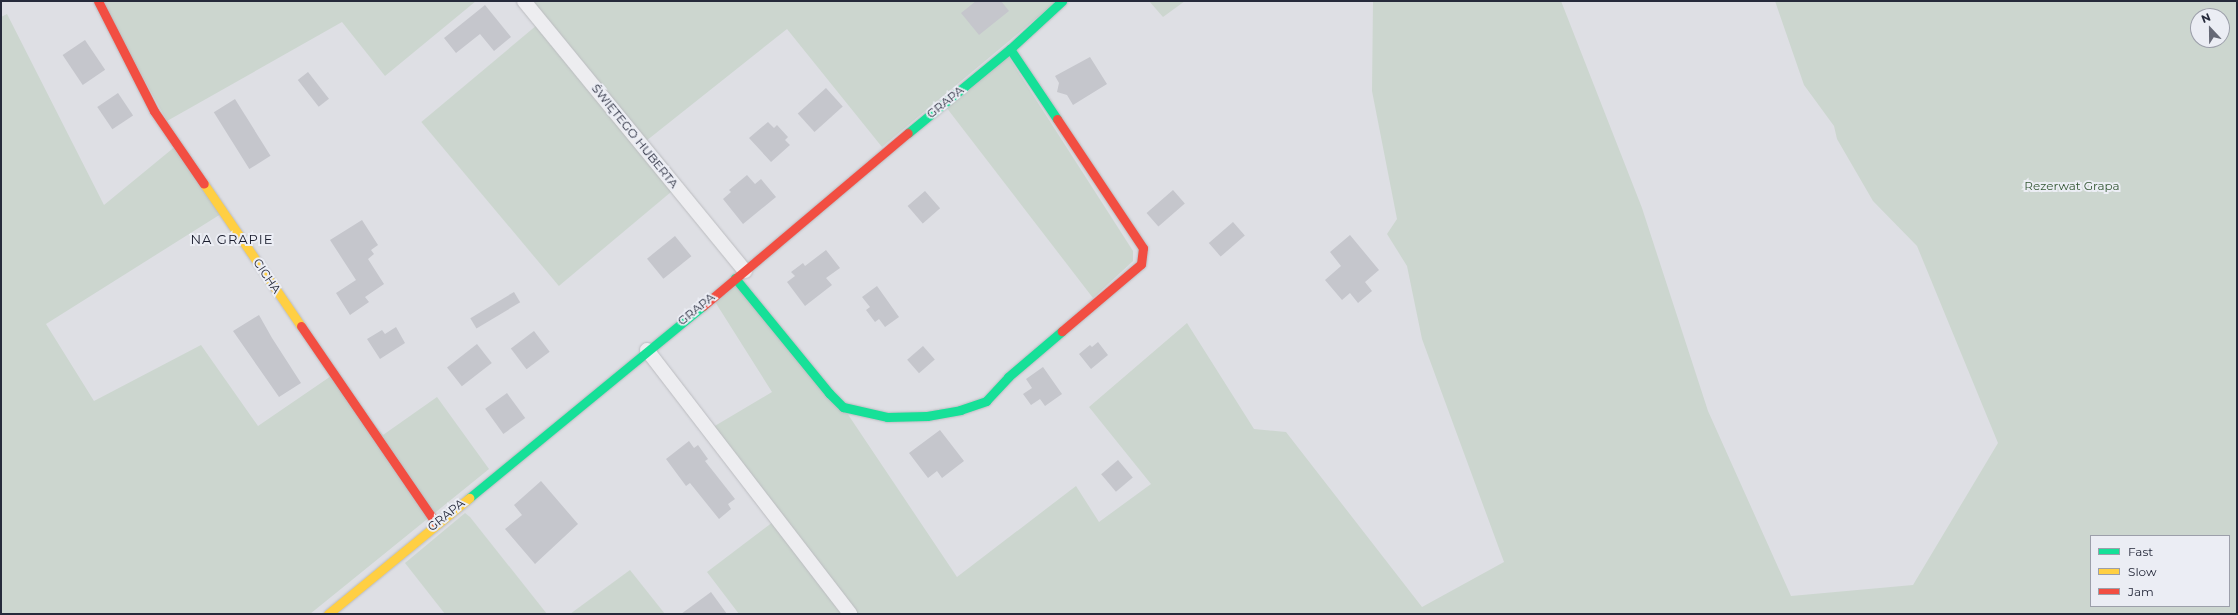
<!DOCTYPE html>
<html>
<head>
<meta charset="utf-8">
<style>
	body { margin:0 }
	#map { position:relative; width:2238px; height:615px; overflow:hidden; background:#dedfe4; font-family:Montserrat,sans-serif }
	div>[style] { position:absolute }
	.green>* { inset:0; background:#ccd6cf; transform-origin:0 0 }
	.building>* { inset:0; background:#c5c6cc; transform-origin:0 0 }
	.roads { filter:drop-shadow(0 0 1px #bbbcc0) drop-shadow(0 0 1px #bbbcc0) }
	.street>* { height:14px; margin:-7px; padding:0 7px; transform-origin:7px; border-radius:7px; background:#ededf0 }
	.fast>* { height:9px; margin:-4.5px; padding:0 4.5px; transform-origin:4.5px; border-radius:4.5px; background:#16e098 }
	.slow>* { height:9px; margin:-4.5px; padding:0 4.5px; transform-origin:4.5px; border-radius:4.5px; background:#ffcf43 }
	.jam>* { height:9px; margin:-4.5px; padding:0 4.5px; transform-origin:4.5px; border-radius:4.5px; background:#f24e42 }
	span { translate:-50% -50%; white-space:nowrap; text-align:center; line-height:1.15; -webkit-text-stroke:4px #ebedf4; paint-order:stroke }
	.street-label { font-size:12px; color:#262a3b }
	.park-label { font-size:12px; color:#345734 }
	.neighbourhood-label { font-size:13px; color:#181b2c; letter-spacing:1px }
	.frame { position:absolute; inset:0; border:2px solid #262a3b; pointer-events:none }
	.legend { position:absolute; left:2090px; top:535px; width:140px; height:72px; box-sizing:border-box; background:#ebedf4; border:1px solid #9c9faa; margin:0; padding:5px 7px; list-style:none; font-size:12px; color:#262a3b }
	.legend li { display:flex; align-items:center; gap:8px; height:20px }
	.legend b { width:20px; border:1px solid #9c9faa }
	.north { position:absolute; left:2190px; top:8px; width:40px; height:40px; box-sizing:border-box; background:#ebedf4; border:1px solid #9c9faa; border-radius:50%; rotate:338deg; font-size:11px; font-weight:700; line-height:16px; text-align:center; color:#262a3b }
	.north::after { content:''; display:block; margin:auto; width:14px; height:18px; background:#666976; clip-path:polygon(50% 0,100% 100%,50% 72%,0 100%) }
</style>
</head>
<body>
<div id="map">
	<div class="green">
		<i style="clip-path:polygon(101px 1px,476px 1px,385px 76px,342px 22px,167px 121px)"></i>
		<i style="clip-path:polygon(532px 1px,1057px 1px,882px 147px,787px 29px,646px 141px)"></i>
		<i style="clip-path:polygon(1149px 1px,1185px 1px,1163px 17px)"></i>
		<i style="clip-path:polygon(evenodd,1373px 1px,1561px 1px,1642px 208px,1708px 411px,1791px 596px,1913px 585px,1998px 443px,1917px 246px,1873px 201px,1837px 139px,1834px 126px,1804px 85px,1775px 1px,2237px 1px,2237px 614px,739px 614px,707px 572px,777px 519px,708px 430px,772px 392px,712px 297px,735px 278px,843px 407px,957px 577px,1076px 486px,1099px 522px,1151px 484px,1089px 407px,1187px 323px,1254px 429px,1286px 432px,1422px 607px,1504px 562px,1422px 339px,1407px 266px,1387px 234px,1397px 219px,1372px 91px,1373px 1px,2198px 16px,2222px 16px,2222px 40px,2198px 40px,2198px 16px,1373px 1px,2091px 536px,2229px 536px,2229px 606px,2091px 606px,2091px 536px)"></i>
		<i style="clip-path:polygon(7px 14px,104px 205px,177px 145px,224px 212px,46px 324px,94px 401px,201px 345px,258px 426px,334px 374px,383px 435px,437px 397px,489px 469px,310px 614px,1px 614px,1px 17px)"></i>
		<i style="left:537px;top:25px;width:214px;height:151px;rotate:50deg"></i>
		<i style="clip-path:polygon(1008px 56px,1133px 251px,1133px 261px,1093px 298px,946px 107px)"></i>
		<i style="clip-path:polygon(465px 513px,470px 517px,547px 614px,445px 614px,405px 563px)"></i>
		<i style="clip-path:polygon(630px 570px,665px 614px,570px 614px)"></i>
	</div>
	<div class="building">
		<i style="clip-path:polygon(976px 1px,1001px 1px,1009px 11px,979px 35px,961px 13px)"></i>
		<i style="clip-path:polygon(485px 5px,511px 37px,494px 51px,480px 34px,456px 53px,444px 38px)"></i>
		<i style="left:85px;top:40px;width:36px;height:27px;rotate:56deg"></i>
		<i style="clip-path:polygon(1090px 57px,1107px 84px,1073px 105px,1067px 95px,1057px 92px,1059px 83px,1055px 76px)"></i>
		<i style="left:308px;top:72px;width:34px;height:13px;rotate:52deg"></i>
		<i style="left:826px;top:88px;width:25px;height:38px;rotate:48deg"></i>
		<i style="left:118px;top:93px;width:27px;height:25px;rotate:56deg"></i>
		<i style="left:235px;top:99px;width:67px;height:25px;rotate:58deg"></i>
		<i style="clip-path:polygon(768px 122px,774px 128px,777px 125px,788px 137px,785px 140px,790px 145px,771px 162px,749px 138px)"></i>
		<i style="clip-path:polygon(747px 175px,755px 184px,761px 179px,776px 197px,743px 224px,723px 199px,731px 192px,729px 190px)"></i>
		<i style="left:1173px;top:190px;width:18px;height:35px;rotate:49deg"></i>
		<i style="left:925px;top:191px;width:23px;height:23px;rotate:49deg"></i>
		<i style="clip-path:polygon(362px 220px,378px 245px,371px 250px,374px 254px,368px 259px,384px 284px,365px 297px,369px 302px,350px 315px,336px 293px,356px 280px,330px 240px)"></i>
		<i style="left:1233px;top:222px;width:18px;height:32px;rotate:49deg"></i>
		<i style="clip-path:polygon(1350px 235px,1379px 270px,1365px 282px,1372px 291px,1358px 303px,1350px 293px,1342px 300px,1325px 280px,1341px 266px,1330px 252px)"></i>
		<i style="left:675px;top:236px;width:26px;height:36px;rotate:51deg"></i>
		<i style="clip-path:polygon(826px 250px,840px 268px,826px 278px,832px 285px,805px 306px,787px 282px,795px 276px,791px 272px,803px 263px,805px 266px)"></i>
		<i style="clip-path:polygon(877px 286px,899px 317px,885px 327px,879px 319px,875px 322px,866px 310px,870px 307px,862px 297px)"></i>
		<i style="left:514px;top:292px;width:12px;height:51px;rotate:59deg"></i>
		<i style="clip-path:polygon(259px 315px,272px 338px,301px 383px,279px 397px,233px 331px)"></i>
		<i style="clip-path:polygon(396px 327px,405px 343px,380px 359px,367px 339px,382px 330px,385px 334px)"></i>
		<i style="left:534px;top:331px;width:26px;height:29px;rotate:53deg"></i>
		<i style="clip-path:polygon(1098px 342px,1108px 355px,1091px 369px,1079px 354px,1090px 345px,1092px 347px)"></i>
		<i style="left:477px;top:344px;width:24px;height:38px;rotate:52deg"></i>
		<i style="left:923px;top:346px;width:18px;height:21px;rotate:49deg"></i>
		<i style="clip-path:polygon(1043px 367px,1062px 394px,1045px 406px,1040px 399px,1031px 405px,1023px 394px,1032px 388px,1026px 379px)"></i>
		<i style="left:507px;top:393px;width:31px;height:27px;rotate:54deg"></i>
		<i style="clip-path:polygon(940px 430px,964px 461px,942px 478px,937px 471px,928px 478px,909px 453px)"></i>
		<i style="clip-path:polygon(689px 441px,694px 448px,698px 445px,708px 459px,705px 461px,735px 499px,728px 504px,731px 509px,719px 519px,690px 483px,686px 486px,666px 459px)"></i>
		<i style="left:1118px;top:460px;width:23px;height:22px;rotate:50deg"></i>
		<i style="clip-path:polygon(541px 481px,578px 524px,535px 564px,505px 529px,522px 515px,514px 505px)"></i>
		<i style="clip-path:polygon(711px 592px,727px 614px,681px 614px)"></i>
	</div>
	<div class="roads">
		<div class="street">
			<i style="left:524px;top:1px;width:349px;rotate:50.7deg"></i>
			<i style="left:647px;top:350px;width:333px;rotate:52.4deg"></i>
		</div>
		<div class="fast">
			<i style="left:1010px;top:49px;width:84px;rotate:56.1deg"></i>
			<i style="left:908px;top:133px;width:132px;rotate:-39.5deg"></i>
			<i style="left:1010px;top:49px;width:71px;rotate:-42.7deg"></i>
			<i style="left:735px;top:278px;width:149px;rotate:50.7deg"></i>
			<i style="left:829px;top:393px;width:20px;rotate:45deg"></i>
			<i style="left:843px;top:407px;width:45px;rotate:12.8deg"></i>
			<i style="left:887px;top:417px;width:40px;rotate:-1.4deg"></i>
			<i style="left:927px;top:416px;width:34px;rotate:-10deg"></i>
			<i style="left:960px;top:410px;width:28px;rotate:-19deg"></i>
			<i style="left:986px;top:401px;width:33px;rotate:-47deg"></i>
			<i style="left:1008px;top:377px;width:71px;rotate:-40.4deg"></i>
			<i style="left:469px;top:498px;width:303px;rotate:-39.4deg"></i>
		</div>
		<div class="slow">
			<i style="left:204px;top:184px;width:172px;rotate:55.7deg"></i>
			<i style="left:328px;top:614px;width:183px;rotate:-39.4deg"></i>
		</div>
		<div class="jam">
			<i style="left:98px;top:1px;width:123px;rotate:63deg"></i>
			<i style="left:154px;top:111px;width:88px;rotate:55.6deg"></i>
			<i style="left:1057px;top:119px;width:155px;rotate:56.3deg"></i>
			<i style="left:1143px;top:248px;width:16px;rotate:97deg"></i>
			<i style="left:1141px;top:264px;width:104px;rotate:139.7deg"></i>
			<i style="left:703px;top:306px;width:268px;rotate:-40.2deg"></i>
			<i style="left:301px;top:326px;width:239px;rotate:55.6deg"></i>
		</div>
	</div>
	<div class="street-label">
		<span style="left:945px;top:102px;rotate:-39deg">GRAPA</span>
		<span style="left:635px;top:136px;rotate:51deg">ŚWIĘTEGO HUBERTA</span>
		<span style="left:267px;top:276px;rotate:56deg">CICHA</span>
		<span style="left:696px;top:309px;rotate:-39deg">GRAPA</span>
		<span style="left:446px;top:515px;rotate:-39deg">GRAPA</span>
	</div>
	<div class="park-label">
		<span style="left:2072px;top:186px">Rezerwat Grapa</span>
	</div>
	<div class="neighbourhood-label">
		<span style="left:232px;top:239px">NA GRAPIE</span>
	</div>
	<div class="frame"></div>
	<ul class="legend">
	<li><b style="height:5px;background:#16e098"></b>Fast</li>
	<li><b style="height:5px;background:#ffcf43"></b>Slow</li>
	<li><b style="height:5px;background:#f24e42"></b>Jam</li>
	</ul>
	<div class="north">N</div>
</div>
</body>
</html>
